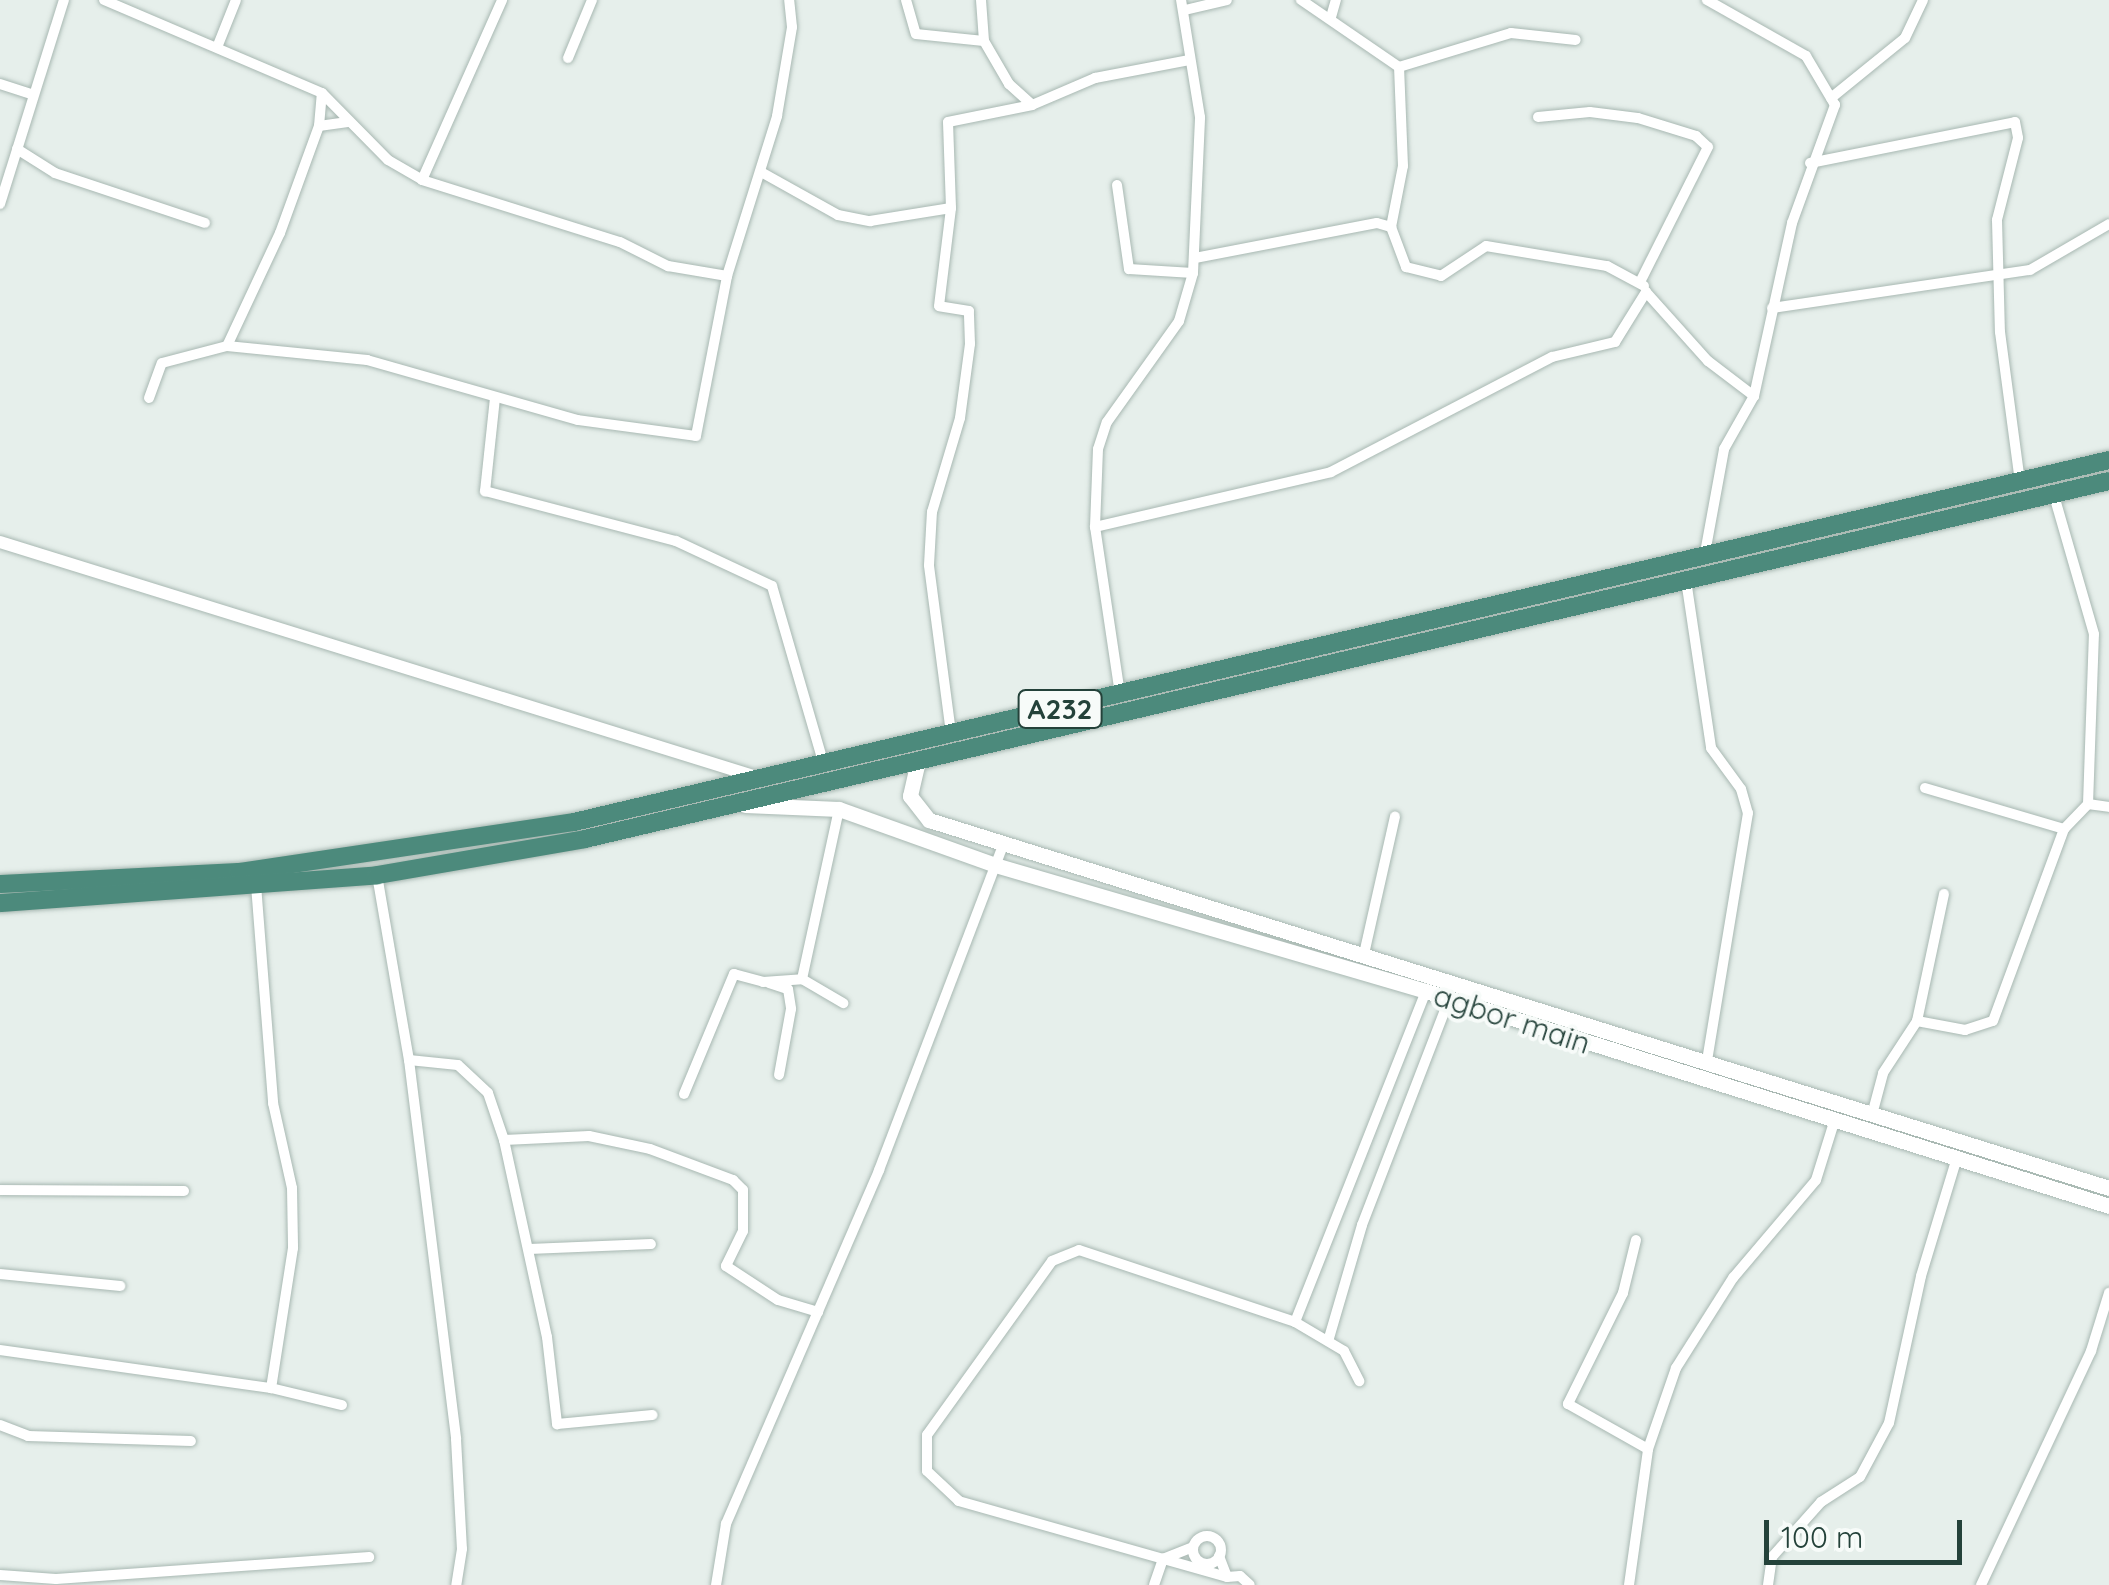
<!DOCTYPE html>
<html>
<head>
<meta charset="utf-8">
<style>
	body { margin:0 }
	#map { position:relative; width:2109px; height:1585px; overflow:hidden; background:#e6efeb; font-family:Quicksand,sans-serif }
	div>[style] { position:absolute }
	.roads { filter:drop-shadow(0 0 2px #a8b8b2) drop-shadow(0 0 2px #a8b8b2) }
	.minor>* { height:10px; margin:-5px; padding:0 5px; transform-origin:5px; border-radius:5px; background:#fff }
	.minor>.ring { margin:-5px; padding:0; box-sizing:content-box; background:none; border:10px solid #fff; border-radius:50% }
	.tertiary>* { height:12px; margin:-6px; padding:0 6px; transform-origin:6px; border-radius:6px; background:#fff }
	.secondary>* { height:15px; margin:-7.5px; padding:0 7.5px; transform-origin:7.5px; border-radius:7.5px; background:#fff }
	.trunk>* { height:18px; margin:-9px; padding:0 9px; transform-origin:9px; border-radius:9px; background:#4c8a7c }
	span { translate:-50% -50%; white-space:nowrap; text-align:center; line-height:1.15; -webkit-text-stroke:8px #f7fbf9; paint-order:stroke }
	.shield-label span { padding:2px 8px; background:#f7fbf9; border:2px solid; border-radius:8px; -webkit-text-stroke-width:0 }
	.shield-label { font-size:28px; color:#24423a; font-weight:700 }
	.street-label { font-size:30px; color:#24423a }
	.scale { position:absolute; left:1764px; top:1520px; width:198px; height:45px; box-sizing:border-box; border:5px solid #24423a; border-top:0; padding-left:12px; font-size:30px; line-height:35px; white-space:nowrap; color:#24423a; -webkit-text-stroke:8px #f7fbf9; paint-order:stroke }
</style>
</head>
<body>
<div id="map">
	<div class="roads">
		<div class="minor">
			<i style="left:104px;top:0;width:237px;rotate:23.1deg"></i>
			<i style="left:322px;top:93px;width:94px;rotate:45.4deg"></i>
			<i style="left:388px;top:160px;width:39px;rotate:30deg"></i>
			<i style="left:422px;top:180px;width:197px;rotate:-66deg"></i>
			<i style="left:906px;top:0;width:35px;rotate:74deg"></i>
			<i style="left:916px;top:34px;width:68px;rotate:5.9deg"></i>
			<i style="left:984px;top:41px;width:50px;rotate:59.8deg"></i>
			<i style="left:1009px;top:84px;width:31px;rotate:42deg"></i>
			<i style="left:981px;top:0;width:41px;rotate:85.8deg"></i>
			<i style="left:1185px;top:10px;width:43px;rotate:-13.4deg"></i>
			<i style="left:1331px;top:17px;width:18px;rotate:-74deg"></i>
			<i style="left:218px;top:45px;width:48px;rotate:-68.2deg"></i>
			<i style="left:568px;top:58px;width:63px;rotate:-67.5deg"></i>
			<i style="left:1399px;top:67px;width:117px;rotate:-16.9deg"></i>
			<i style="left:1511px;top:33px;width:65px;rotate:6.1deg"></i>
			<i style="left:0;top:84px;width:35px;rotate:18deg"></i>
			<i style="left:1831px;top:98px;width:95px;rotate:-39deg"></i>
			<i style="left:1905px;top:38px;width:42px;rotate:-64.7deg"></i>
			<i style="left:1538px;top:117px;width:52px;rotate:-5.5deg"></i>
			<i style="left:1590px;top:112px;width:48px;rotate:7.1deg"></i>
			<i style="left:1638px;top:118px;width:61px;rotate:17.2deg"></i>
			<i style="left:1696px;top:136px;width:16px;rotate:43deg"></i>
			<i style="left:1708px;top:147px;width:149px;rotate:116.7deg"></i>
			<i style="left:319px;top:126px;width:29px;rotate:-8deg"></i>
			<i style="left:17px;top:149px;width:45px;rotate:32.3deg"></i>
			<i style="left:55px;top:173px;width:158px;rotate:18.4deg"></i>
			<i style="left:1810px;top:163px;width:209px;rotate:-11.3deg"></i>
			<i style="left:2015px;top:122px;width:16px;rotate:79deg"></i>
			<i style="left:2018px;top:138px;width:85px;rotate:104.4deg"></i>
			<i style="left:1997px;top:220px;width:112px;rotate:88.5deg"></i>
			<i style="left:2000px;top:332px;width:150px;rotate:82.4deg"></i>
			<i style="left:761px;top:172px;width:88px;rotate:29.2deg"></i>
			<i style="left:838px;top:215px;width:33px;rotate:11deg"></i>
			<i style="left:870px;top:221px;width:82px;rotate:-9.1deg"></i>
			<i style="left:422px;top:180px;width:207px;rotate:17.4deg"></i>
			<i style="left:620px;top:242px;width:54px;rotate:26.6deg"></i>
			<i style="left:668px;top:266px;width:60px;rotate:9.6deg"></i>
			<i style="left:1117px;top:185px;width:85px;rotate:81.9deg"></i>
			<i style="left:1129px;top:269px;width:64px;rotate:3.6deg"></i>
			<i style="left:0;top:204px;width:214px;rotate:-72.6deg"></i>
			<i style="left:1391px;top:227px;width:43px;rotate:69.4deg"></i>
			<i style="left:1406px;top:267px;width:36px;rotate:14deg"></i>
			<i style="left:1441px;top:276px;width:54px;rotate:-33.7deg"></i>
			<i style="left:1486px;top:246px;width:123px;rotate:9.4deg"></i>
			<i style="left:1607px;top:266px;width:42px;rotate:28.4deg"></i>
			<i style="left:1195px;top:258px;width:185px;rotate:-10.9deg"></i>
			<i style="left:1377px;top:223px;width:15px;rotate:16deg"></i>
			<i style="left:1391px;top:227px;width:62px;rotate:-78.9deg"></i>
			<i style="left:1403px;top:166px;width:99px;rotate:-92.3deg"></i>
			<i style="left:1399px;top:67px;width:119px;rotate:-145.6deg"></i>
			<i style="left:1772px;top:308px;width:261px;rotate:-8.4deg"></i>
			<i style="left:2030px;top:270px;width:91px;rotate:-30.2deg"></i>
			<i style="left:227px;top:346px;width:125px;rotate:-64.9deg"></i>
			<i style="left:280px;top:233px;width:114px;rotate:-70deg"></i>
			<i style="left:319px;top:126px;width:33px;rotate:-85deg"></i>
			<i style="left:149px;top:398px;width:37px;rotate:-70deg"></i>
			<i style="left:162px;top:363px;width:67px;rotate:-14.7deg"></i>
			<i style="left:227px;top:346px;width:141px;rotate:5.7deg"></i>
			<i style="left:367px;top:360px;width:219px;rotate:15.9deg"></i>
			<i style="left:578px;top:420px;width:119px;rotate:7.7deg"></i>
			<i style="left:696px;top:436px;width:163px;rotate:-79deg"></i>
			<i style="left:727px;top:276px;width:168px;rotate:-72.6deg"></i>
			<i style="left:777px;top:116px;width:90px;rotate:-80.4deg"></i>
			<i style="left:792px;top:27px;width:27px;rotate:-96deg"></i>
			<i style="left:495px;top:398px;width:94px;rotate:96.1deg"></i>
			<i style="left:485px;top:491px;width:197px;rotate:14.7deg"></i>
			<i style="left:676px;top:541px;width:106px;rotate:25.1deg"></i>
			<i style="left:772px;top:586px;width:186px;rotate:73.8deg"></i>
			<i style="left:1095px;top:527px;width:242px;rotate:-13.1deg"></i>
			<i style="left:1331px;top:472px;width:249px;rotate:-27.5deg"></i>
			<i style="left:1552px;top:357px;width:65px;rotate:-13.4deg"></i>
			<i style="left:1615px;top:342px;width:59px;rotate:-58.2deg"></i>
			<i style="left:1646px;top:292px;width:93px;rotate:48.1deg"></i>
			<i style="left:1708px;top:361px;width:58px;rotate:37.3deg"></i>
			<i style="left:1705px;top:553px;width:106px;rotate:-79.6deg"></i>
			<i style="left:1724px;top:449px;width:61px;rotate:-60.5deg"></i>
			<i style="left:1754px;top:396px;width:177px;rotate:-77.6deg"></i>
			<i style="left:1792px;top:223px;width:126px;rotate:-70deg"></i>
			<i style="left:1835px;top:105px;width:57px;rotate:-120.6deg"></i>
			<i style="left:1806px;top:56px;width:114px;rotate:-150.5deg"></i>
			<i style="left:1686px;top:580px;width:170px;rotate:81.5deg"></i>
			<i style="left:1711px;top:748px;width:51px;rotate:53.8deg"></i>
			<i style="left:1741px;top:789px;width:25px;rotate:74deg"></i>
			<i style="left:1748px;top:813px;width:251px;rotate:99.4deg"></i>
			<i style="left:1120px;top:694px;width:169px;rotate:-98.5deg"></i>
			<i style="left:1095px;top:527px;width:78px;rotate:-87.8deg"></i>
			<i style="left:1098px;top:449px;width:28px;rotate:-72deg"></i>
			<i style="left:1107px;top:422px;width:124px;rotate:-54.5deg"></i>
			<i style="left:1179px;top:321px;width:50px;rotate:-73.7deg"></i>
			<i style="left:1193px;top:273px;width:156px;rotate:-87.4deg"></i>
			<i style="left:1200px;top:117px;width:119px;rotate:-99.2deg"></i>
			<i style="left:951px;top:733px;width:169px;rotate:-97.5deg"></i>
			<i style="left:929px;top:565px;width:53px;rotate:-86.8deg"></i>
			<i style="left:932px;top:512px;width:98px;rotate:-73.4deg"></i>
			<i style="left:960px;top:418px;width:75px;rotate:-82.3deg"></i>
			<i style="left:970px;top:344px;width:33px;rotate:-92deg"></i>
			<i style="left:969px;top:311px;width:30px;rotate:-171deg"></i>
			<i style="left:939px;top:306px;width:99px;rotate:-83deg"></i>
			<i style="left:951px;top:208px;width:86px;rotate:-92deg"></i>
			<i style="left:948px;top:122px;width:86px;rotate:-11.4deg"></i>
			<i style="left:1032px;top:105px;width:69px;rotate:-23.2deg"></i>
			<i style="left:1095px;top:78px;width:96px;rotate:-10.8deg"></i>
			<i style="left:1925px;top:788px;width:145px;rotate:16.4deg"></i>
			<i style="left:2088px;top:804px;width:21px;rotate:8deg"></i>
			<i style="left:377px;top:875px;width:188px;rotate:80.2deg"></i>
			<i style="left:409px;top:1060px;width:382px;rotate:82.9deg"></i>
			<i style="left:456px;top:1439px;width:110px;rotate:86.9deg"></i>
			<i style="left:462px;top:1549px;width:36px;rotate:99deg"></i>
			<i style="left:256px;top:885px;width:219px;rotate:85.5deg"></i>
			<i style="left:273px;top:1103px;width:87px;rotate:77.4deg"></i>
			<i style="left:292px;top:1188px;width:60px;rotate:89deg"></i>
			<i style="left:293px;top:1248px;width:142px;rotate:98.9deg"></i>
			<i style="left:1364px;top:954px;width:141px;rotate:-77.3deg"></i>
			<i style="left:802px;top:979px;width:48px;rotate:30.3deg"></i>
			<i style="left:769px;top:983px;width:20px;rotate:18deg"></i>
			<i style="left:788px;top:989px;width:20px;rotate:81deg"></i>
			<i style="left:791px;top:1009px;width:67px;rotate:100.3deg"></i>
			<i style="left:1917px;top:1021px;width:130px;rotate:-78deg"></i>
			<i style="left:409px;top:1060px;width:49px;rotate:5.8deg"></i>
			<i style="left:458px;top:1065px;width:41px;rotate:43deg"></i>
			<i style="left:488px;top:1093px;width:50px;rotate:71.2deg"></i>
			<i style="left:504px;top:1140px;width:202px;rotate:77.7deg"></i>
			<i style="left:547px;top:1337px;width:88px;rotate:83.4deg"></i>
			<i style="left:557px;top:1424px;width:96px;rotate:-5.4deg"></i>
			<i style="left:684px;top:1094px;width:130px;rotate:-67.4deg"></i>
			<i style="left:734px;top:974px;width:30px;rotate:15deg"></i>
			<i style="left:763px;top:982px;width:39px;rotate:-4deg"></i>
			<i style="left:802px;top:979px;width:174px;rotate:-77.7deg"></i>
			<i style="left:1873px;top:1111px;width:39px;rotate:-75deg"></i>
			<i style="left:1883px;top:1073px;width:62px;rotate:-56.8deg"></i>
			<i style="left:1917px;top:1021px;width:49px;rotate:10.6deg"></i>
			<i style="left:1965px;top:1030px;width:29px;rotate:-18deg"></i>
			<i style="left:1993px;top:1021px;width:205px;rotate:-69.7deg"></i>
			<i style="left:2064px;top:829px;width:35px;rotate:-46deg"></i>
			<i style="left:2088px;top:804px;width:170px;rotate:-88deg"></i>
			<i style="left:2094px;top:634px;width:148px;rotate:-106.1deg"></i>
			<i style="left:504px;top:1140px;width:85px;rotate:-2.7deg"></i>
			<i style="left:589px;top:1136px;width:62px;rotate:12deg"></i>
			<i style="left:650px;top:1149px;width:89px;rotate:20.5deg"></i>
			<i style="left:733px;top:1180px;width:14px;rotate:45deg"></i>
			<i style="left:743px;top:1190px;width:41px;rotate:90deg"></i>
			<i style="left:743px;top:1231px;width:39px;rotate:116deg"></i>
			<i style="left:726px;top:1266px;width:62px;rotate:33.2deg"></i>
			<i style="left:778px;top:1300px;width:42px;rotate:16.7deg"></i>
			<i style="left:0;top:1190px;width:184px;rotate:0.3deg"></i>
			<i style="left:1636px;top:1240px;width:55px;rotate:103.8deg"></i>
			<i style="left:1623px;top:1293px;width:124px;rotate:116.4deg"></i>
			<i style="left:1568px;top:1404px;width:92px;rotate:29.4deg"></i>
			<i style="left:529px;top:1249px;width:122px;rotate:-2.3deg"></i>
			<i style="left:0;top:1274px;width:121px;rotate:5.7deg"></i>
			<i style="left:1295px;top:1322px;width:356px;rotate:-68.4deg"></i>
			<i style="left:1329px;top:1338px;width:118px;rotate:-73.7deg"></i>
			<i style="left:1362px;top:1225px;width:242px;rotate:-68.9deg"></i>
			<i style="left:0;top:1350px;width:274px;rotate:8deg"></i>
			<i style="left:271px;top:1388px;width:73px;rotate:13.5deg"></i>
			<i style="left:0;top:1425px;width:30px;rotate:21deg"></i>
			<i style="left:28px;top:1436px;width:163px;rotate:1.8deg"></i>
			<i class="ring" style="left:1193px;top:1536px;width:18px;height:18px"></i>
			<i style="left:1219px;top:1556px;width:22px;rotate:69deg"></i>
			<i style="left:1227px;top:1577px;width:13px;rotate:-4deg"></i>
			<i style="left:1240px;top:1576px;width:13px;rotate:42deg"></i>
			<i style="left:0;top:1575px;width:56px;rotate:4.1deg"></i>
			<i style="left:56px;top:1579px;width:314px;rotate:-4deg"></i>
			<i style="left:1227px;top:1577px;width:279px;rotate:-164.2deg"></i>
			<i style="left:959px;top:1501px;width:44px;rotate:-136.8deg"></i>
			<i style="left:927px;top:1471px;width:36px;rotate:-90deg"></i>
			<i style="left:927px;top:1435px;width:214px;rotate:-54.3deg"></i>
			<i style="left:1052px;top:1261px;width:29px;rotate:-22deg"></i>
			<i style="left:1079px;top:1250px;width:228px;rotate:18.4deg"></i>
			<i style="left:1295px;top:1322px;width:57px;rotate:30.6deg"></i>
			<i style="left:1344px;top:1351px;width:34px;rotate:63deg"></i>
			<i style="left:716px;top:1585px;width:62px;rotate:-80.7deg"></i>
			<i style="left:726px;top:1524px;width:386px;rotate:-66.6deg"></i>
			<i style="left:879px;top:1170px;width:351px;rotate:-69.1deg"></i>
			<i style="left:1154px;top:1585px;width:28px;rotate:-71deg"></i>
			<i style="left:1163px;top:1559px;width:32px;rotate:-22deg"></i>
			<i style="left:1629px;top:1585px;width:137px;rotate:-82deg"></i>
			<i style="left:1648px;top:1449px;width:86px;rotate:-70.9deg"></i>
			<i style="left:1676px;top:1368px;width:107px;rotate:-57.7deg"></i>
			<i style="left:1733px;top:1278px;width:128px;rotate:-49.7deg"></i>
			<i style="left:1816px;top:1180px;width:64px;rotate:-72.7deg"></i>
			<i style="left:1768px;top:1585px;width:28px;rotate:-82deg"></i>
			<i style="left:1772px;top:1557px;width:74px;rotate:-48.3deg"></i>
			<i style="left:1821px;top:1502px;width:46px;rotate:-32.7deg"></i>
			<i style="left:1860px;top:1477px;width:61px;rotate:-61.8deg"></i>
			<i style="left:1889px;top:1423px;width:150px;rotate:-77.7deg"></i>
			<i style="left:1921px;top:1276px;width:120px;rotate:-73.1deg"></i>
			<i style="left:1981px;top:1585px;width:259px;rotate:-64.8deg"></i>
			<i style="left:2091px;top:1351px;width:61px;rotate:-72.8deg"></i>
		</div>
		<div class="tertiary">
			<i style="left:0;top:542px;width:793px;rotate:17.25deg"></i>
		</div>
		<div class="secondary">
			<i style="left:918px;top:761px;width:36px;rotate:103deg"></i>
			<i style="left:910px;top:796px;width:31px;rotate:52deg"></i>
			<i style="left:929px;top:820px;width:1236px;rotate:17.32deg"></i>
			<i style="left:745px;top:805px;width:94px;rotate:2.4deg"></i>
			<i style="left:839px;top:809px;width:166px;rotate:19.7deg"></i>
			<i style="left:995px;top:865px;width:449px;rotate:16.3deg"></i>
			<i style="left:1426px;top:991px;width:716px;rotate:17.47deg"></i>
		</div>
		<div class="trunk">
			<i style="left:0;top:884px;width:239px;rotate:-2.9deg"></i>
			<i style="left:239px;top:872px;width:339px;rotate:-8.5deg"></i>
			<i style="left:574px;top:822px;width:1577px;rotate:-13.27deg"></i>
			<i style="left:0;top:903px;width:378px;rotate:-4.2deg"></i>
			<i style="left:377px;top:875px;width:211px;rotate:-9.8deg"></i>
			<i style="left:585px;top:839px;width:1565px;rotate:-13.22deg"></i>
		</div>
	</div>
	<div class="shield-label">
		<span style="left:1060px;top:709px">A232</span>
	</div>
	<div class="street-label">
		<span style="left:1512px;top:1019px;rotate:18deg">agbor main</span>
	</div>
	<div class="scale">100 m</div>
</div>
</body>
</html>
